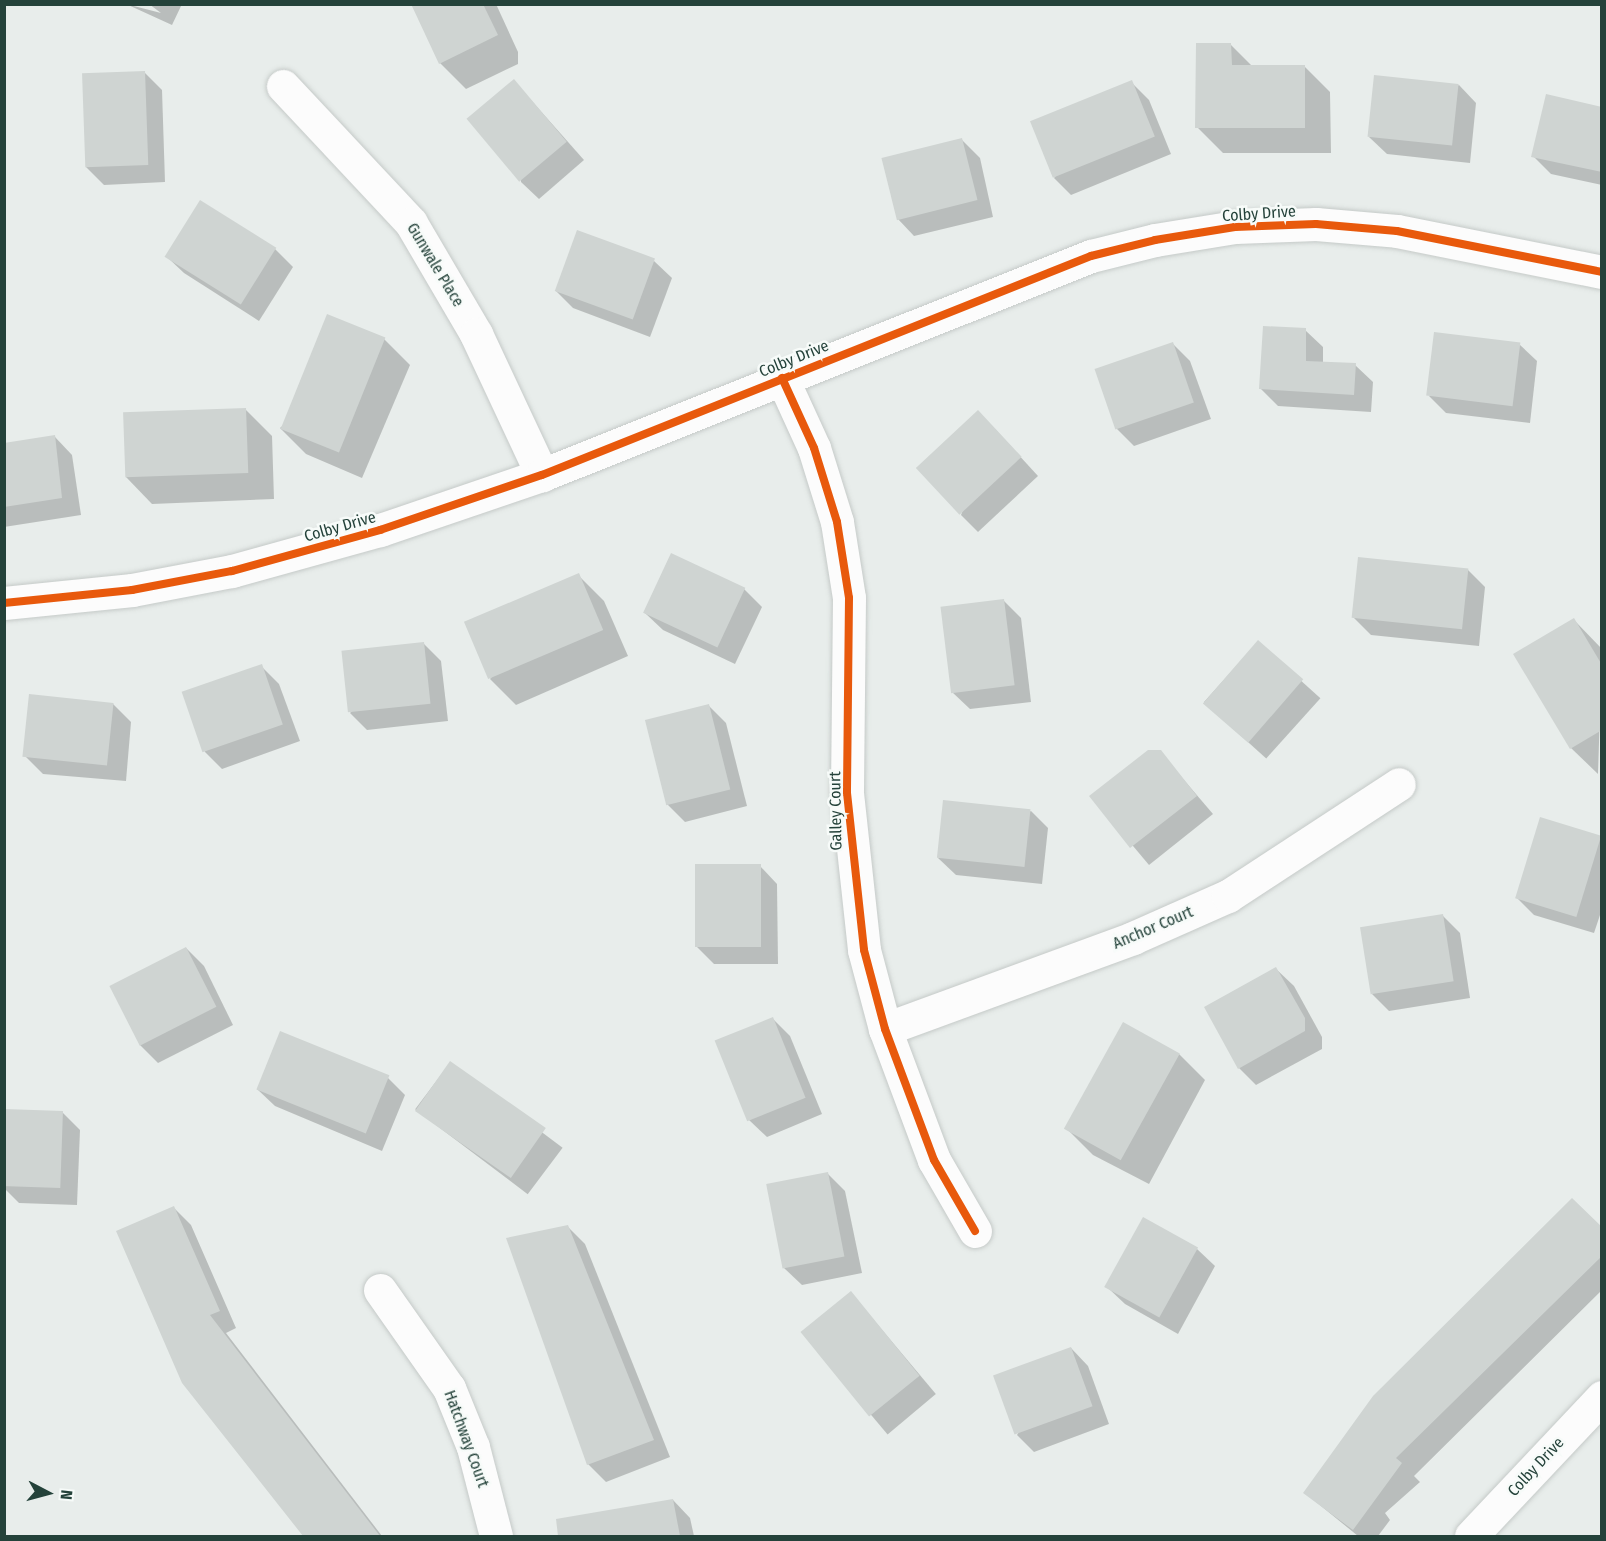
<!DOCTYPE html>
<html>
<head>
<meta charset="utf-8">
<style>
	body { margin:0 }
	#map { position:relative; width:1606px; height:1541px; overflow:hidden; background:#e8edeb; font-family:"Fira Sans Condensed",sans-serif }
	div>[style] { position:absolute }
	.shadow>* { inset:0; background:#0003; transform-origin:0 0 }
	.building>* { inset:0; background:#cfd4d2; transform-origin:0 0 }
	.roads { filter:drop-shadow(0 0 2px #c5cac8) drop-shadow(0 0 2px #c5cac8) }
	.street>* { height:33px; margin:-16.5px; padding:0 16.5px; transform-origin:16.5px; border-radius:16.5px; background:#fcfcfc }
	.cycleway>* { height:8px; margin:-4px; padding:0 4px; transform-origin:4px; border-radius:4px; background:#e8590c }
	span { translate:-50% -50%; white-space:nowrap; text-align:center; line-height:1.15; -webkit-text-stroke:5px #f7fbf9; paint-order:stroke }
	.street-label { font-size:16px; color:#24423a }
	.frame { position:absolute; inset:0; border:6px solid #24423a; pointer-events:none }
	.north { position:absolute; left:18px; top:1463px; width:60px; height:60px; -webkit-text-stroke:4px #f7fbf9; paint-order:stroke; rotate:96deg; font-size:16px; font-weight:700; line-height:24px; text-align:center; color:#24423a }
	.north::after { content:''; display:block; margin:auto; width:21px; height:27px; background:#24423a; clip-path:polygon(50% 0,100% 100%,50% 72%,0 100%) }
</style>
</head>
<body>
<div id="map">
	<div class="shadow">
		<i style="clip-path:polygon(126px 4px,161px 13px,149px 4px,182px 4px,172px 25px)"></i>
		<i style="clip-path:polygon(413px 4px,496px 4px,518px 52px,518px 64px,466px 89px,440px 63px)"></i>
		<i style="clip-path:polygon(1231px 45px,1252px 66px,1304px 66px,1330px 92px,1331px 153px,1223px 153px,1197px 127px)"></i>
		<i style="clip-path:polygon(144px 72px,162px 90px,165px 182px,104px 185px,86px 167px)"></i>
		<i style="clip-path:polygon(514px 81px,584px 160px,539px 199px,521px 182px)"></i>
		<i style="clip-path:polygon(1131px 82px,1149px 100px,1171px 154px,1071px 195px,1054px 178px)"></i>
		<i style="clip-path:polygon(1459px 85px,1476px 103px,1470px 163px,1387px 154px,1369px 137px)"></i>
		<i style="clip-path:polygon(1602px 108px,1602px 185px,1551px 174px,1533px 156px)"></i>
		<i style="clip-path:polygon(962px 140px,980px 158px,993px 217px,914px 236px,897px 218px)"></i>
		<i style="clip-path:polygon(275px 249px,293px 267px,259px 321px,184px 273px,166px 256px)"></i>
		<i style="clip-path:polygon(654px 261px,672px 278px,650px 337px,573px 308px,556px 291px)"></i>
		<i style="clip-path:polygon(1305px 330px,1323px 347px,1323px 363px,1355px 365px,1373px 382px,1371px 412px,1278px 406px,1261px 389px)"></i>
		<i style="clip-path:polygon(384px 339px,410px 365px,362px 478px,306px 454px,280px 428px)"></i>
		<i style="clip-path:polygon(1173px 344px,1190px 361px,1211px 419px,1134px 446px,1116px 428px)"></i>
		<i style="clip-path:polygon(1519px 344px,1537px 361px,1530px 423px,1446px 413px,1429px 396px)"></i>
		<i style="clip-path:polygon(246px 410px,272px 436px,274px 499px,152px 504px,126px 477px)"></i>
		<i style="clip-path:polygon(995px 429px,1038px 476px,978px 532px,961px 515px)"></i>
		<i style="clip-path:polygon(55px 437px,72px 455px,81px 515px,4px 527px,4px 445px)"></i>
		<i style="clip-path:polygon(1468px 570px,1485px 587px,1479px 646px,1371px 635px,1353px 617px)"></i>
		<i style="clip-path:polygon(578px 575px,604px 601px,628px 656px,516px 705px,490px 679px)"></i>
		<i style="clip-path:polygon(744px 589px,762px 607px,735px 664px,663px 630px,645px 613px)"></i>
		<i style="clip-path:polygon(1003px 600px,1021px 618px,1031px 702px,970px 709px,952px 692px)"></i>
		<i style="clip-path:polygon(1574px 620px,1602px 649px,1598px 774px,1571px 748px)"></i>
		<i style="left:1258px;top:642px;width:84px;height:81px;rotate:42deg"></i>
		<i style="clip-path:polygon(423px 643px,441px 661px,448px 721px,367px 730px,350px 713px)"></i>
		<i style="clip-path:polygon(261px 666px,279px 684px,300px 741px,222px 769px,205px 752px,184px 694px)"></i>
		<i style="clip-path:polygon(113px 704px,131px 722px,126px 781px,43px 774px,26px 757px)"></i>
		<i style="clip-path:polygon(709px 706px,726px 723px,747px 806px,685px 822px,667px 804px)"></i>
		<i style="clip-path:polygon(1160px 752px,1213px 814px,1149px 865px,1091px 796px)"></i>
		<i style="clip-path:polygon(1031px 811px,1048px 828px,1042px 884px,956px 875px,938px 858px)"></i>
		<i style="clip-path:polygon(1541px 819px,1602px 838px,1602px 909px,1594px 933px,1534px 915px,1517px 898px)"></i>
		<i style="clip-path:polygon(760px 866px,777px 884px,778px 964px,714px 964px,697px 947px)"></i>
		<i style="clip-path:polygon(1442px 915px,1460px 933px,1470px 998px,1389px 1011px,1372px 994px)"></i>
		<i style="clip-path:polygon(186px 948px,204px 966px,233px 1025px,158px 1063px,140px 1045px)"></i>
		<i style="clip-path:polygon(1276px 969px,1294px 986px,1322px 1037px,1322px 1049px,1256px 1085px,1239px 1068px)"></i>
		<i style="clip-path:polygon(772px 1018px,790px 1036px,822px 1114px,767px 1137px,749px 1120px)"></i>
		<i style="clip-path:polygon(1179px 1054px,1205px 1080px,1149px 1184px,1093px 1155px,1067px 1129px)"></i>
		<i style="left:450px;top:1063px;width:141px;height:58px;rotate:37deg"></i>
		<i style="clip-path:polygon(388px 1078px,405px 1095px,382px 1151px,275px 1106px,257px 1089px)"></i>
		<i style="clip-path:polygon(4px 1110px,62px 1112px,80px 1130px,77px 1205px,19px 1203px,4px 1188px)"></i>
		<i style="clip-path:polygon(827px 1173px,845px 1191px,862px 1273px,802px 1285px,784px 1268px)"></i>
		<i style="clip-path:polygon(174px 1208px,191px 1225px,236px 1328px,226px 1333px,382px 1536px,304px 1536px,184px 1383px)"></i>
		<i style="clip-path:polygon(568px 1227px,585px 1244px,670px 1457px,606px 1482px,588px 1464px)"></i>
		<i style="clip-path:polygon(1602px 1229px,1602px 1290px,1414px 1476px,1420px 1482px,1385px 1513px,1390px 1520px,1378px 1536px,1358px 1536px,1305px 1493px)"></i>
		<i style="clip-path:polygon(1197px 1249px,1215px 1266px,1178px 1334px,1125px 1304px,1107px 1287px)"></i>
		<i style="left:851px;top:1293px;width:132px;height:63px;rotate:50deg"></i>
		<i style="clip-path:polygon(1071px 1348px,1088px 1366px,1109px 1424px,1034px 1452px,1017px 1435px)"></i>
		<i style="clip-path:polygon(673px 1500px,690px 1518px,694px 1536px,616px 1536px,612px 1511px)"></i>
	</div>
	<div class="building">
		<i style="clip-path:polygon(411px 4px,483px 4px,498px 35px,439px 64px)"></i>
		<i style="clip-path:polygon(1196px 43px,1231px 43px,1232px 65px,1305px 65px,1305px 128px,1195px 128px)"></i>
		<i style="left:145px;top:71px;width:94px;height:63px;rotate:88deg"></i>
		<i style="left:1374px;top:75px;width:85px;height:62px;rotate:6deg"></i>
		<i style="left:514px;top:79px;width:82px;height:62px;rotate:50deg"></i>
		<i style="left:1132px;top:80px;width:61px;height:110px;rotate:68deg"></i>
		<i style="clip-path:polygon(1546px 94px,1602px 107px,1602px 172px,1531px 157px)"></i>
		<i style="left:962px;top:138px;width:64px;height:83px;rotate:76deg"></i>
		<i style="left:200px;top:200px;width:90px;height:67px;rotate:32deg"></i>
		<i style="left:577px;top:230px;width:83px;height:65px;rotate:20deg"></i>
		<i style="left:327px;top:314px;width:63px;height:124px;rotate:22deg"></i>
		<i style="clip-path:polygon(1263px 326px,1306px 328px,1306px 361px,1356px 363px,1354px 395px,1259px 389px)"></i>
		<i style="left:1434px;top:332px;width:87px;height:64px;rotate:7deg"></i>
		<i style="left:1173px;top:342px;width:64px;height:83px;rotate:71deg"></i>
		<i style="left:246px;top:408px;width:65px;height:123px;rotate:88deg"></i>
		<i style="left:978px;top:410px;width:64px;height:85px;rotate:47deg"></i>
		<i style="clip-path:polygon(55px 435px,62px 498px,4px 507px,4px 443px)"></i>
		<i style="left:671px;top:553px;width:82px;height:66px;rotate:25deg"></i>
		<i style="left:1358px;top:557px;width:111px;height:61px;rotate:6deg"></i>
		<i style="left:579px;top:573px;width:62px;height:125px;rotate:67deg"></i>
		<i style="left:1004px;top:599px;width:87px;height:64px;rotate:83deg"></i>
		<i style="clip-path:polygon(1574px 618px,1602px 665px,1602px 730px,1570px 749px,1513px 654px)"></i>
		<i style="left:1258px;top:640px;width:60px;height:84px;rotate:41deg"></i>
		<i style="left:424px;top:642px;width:62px;height:83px;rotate:84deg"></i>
		<i style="left:262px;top:664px;width:64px;height:85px;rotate:71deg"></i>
		<i style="left:29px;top:694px;width:85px;height:63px;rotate:6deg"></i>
		<i style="left:709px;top:704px;width:88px;height:66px;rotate:76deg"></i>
		<i style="clip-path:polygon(1148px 750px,1161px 750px,1197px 796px,1130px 848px,1089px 796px)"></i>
		<i style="left:943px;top:800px;width:88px;height:58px;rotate:6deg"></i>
		<i style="left:1540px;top:817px;width:64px;height:85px;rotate:17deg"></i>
		<i style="left:761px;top:864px;width:83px;height:66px;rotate:90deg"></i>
		<i style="left:1443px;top:914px;width:68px;height:84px;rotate:81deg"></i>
		<i style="left:186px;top:947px;width:67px;height:86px;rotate:63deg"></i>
		<i style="clip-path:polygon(1276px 967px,1305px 1018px,1305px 1031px,1238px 1069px,1204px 1007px)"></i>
		<i style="left:773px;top:1017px;width:87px;height:63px;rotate:68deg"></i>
		<i style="left:1123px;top:1022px;width:65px;height:122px;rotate:29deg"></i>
		<i style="left:280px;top:1031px;width:118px;height:63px;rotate:22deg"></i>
		<i style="left:450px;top:1061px;width:117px;height:61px;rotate:35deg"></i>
		<i style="left:4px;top:1109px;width:59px;height:77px;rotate:2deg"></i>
		<i style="left:828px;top:1172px;width:86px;height:63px;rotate:79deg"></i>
		<i style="clip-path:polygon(1572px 1198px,1602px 1227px,1602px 1256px,1396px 1458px,1402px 1463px,1353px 1530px,1303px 1493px,1373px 1396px)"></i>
		<i style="clip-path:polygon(174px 1206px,220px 1311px,210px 1315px,380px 1536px,303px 1536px,182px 1383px,116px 1231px)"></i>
		<i style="left:1143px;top:1217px;width:63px;height:80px;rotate:29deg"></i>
		<i style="clip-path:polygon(568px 1225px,654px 1440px,587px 1465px,506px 1238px)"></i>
		<i style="left:851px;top:1291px;width:109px;height:65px;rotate:51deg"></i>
		<i style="left:1071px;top:1347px;width:63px;height:83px;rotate:70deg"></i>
		<i style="clip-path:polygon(673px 1499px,680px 1536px,558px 1536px,556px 1519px)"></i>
	</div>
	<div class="roads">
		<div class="street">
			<i style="left:283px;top:86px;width:187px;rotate:46.9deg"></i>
			<i style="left:411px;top:223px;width:129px;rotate:59.6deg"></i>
			<i style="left:476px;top:334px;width:156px;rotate:64.9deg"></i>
			<i style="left:782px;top:378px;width:77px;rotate:65.4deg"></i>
			<i style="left:814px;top:448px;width:77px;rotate:72.7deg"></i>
			<i style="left:837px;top:522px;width:77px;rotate:81deg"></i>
			<i style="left:849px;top:598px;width:195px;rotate:90.6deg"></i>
			<i style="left:847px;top:793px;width:158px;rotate:83.8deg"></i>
			<i style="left:864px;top:950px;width:82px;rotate:75.1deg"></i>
			<i style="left:885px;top:1029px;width:140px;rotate:69.5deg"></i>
			<i style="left:934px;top:1160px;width:82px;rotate:60deg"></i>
			<i style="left:4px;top:603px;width:129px;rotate:-5.8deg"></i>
			<i style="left:132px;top:590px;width:102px;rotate:-10.8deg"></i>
			<i style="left:232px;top:571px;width:154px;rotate:-15.5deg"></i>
			<i style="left:380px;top:530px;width:171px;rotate:-18.8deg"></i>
			<i style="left:542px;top:475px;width:591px;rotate:-21.75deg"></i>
			<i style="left:1091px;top:256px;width:66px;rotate:-14deg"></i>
			<i style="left:1155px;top:240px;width:81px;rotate:-9.2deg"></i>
			<i style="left:1235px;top:227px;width:81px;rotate:-2.1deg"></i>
			<i style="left:1316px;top:224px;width:81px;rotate:4.9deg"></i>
			<i style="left:1397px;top:231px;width:209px;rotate:11.3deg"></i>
			<i style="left:885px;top:1029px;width:264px;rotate:-20.1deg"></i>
			<i style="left:1133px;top:938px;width:104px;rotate:-23.9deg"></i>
			<i style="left:1228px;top:896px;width:204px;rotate:-33.2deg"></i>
			<i style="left:380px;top:1290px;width:120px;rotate:54.9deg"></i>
			<i style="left:449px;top:1388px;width:64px;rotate:67.9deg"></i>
			<i style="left:473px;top:1447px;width:92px;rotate:75.5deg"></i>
			<i style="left:1471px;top:1536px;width:191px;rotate:-46.7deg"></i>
		</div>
	</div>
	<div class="cycleway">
		<i style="left:782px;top:378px;width:77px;rotate:65.4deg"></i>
		<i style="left:814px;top:448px;width:77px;rotate:72.7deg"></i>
		<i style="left:837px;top:522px;width:77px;rotate:81deg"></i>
		<i style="left:849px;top:598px;width:195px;rotate:90.6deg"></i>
		<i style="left:847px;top:793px;width:158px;rotate:83.8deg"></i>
		<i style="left:864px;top:950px;width:82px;rotate:75.1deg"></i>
		<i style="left:885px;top:1029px;width:140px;rotate:69.5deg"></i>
		<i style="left:934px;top:1160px;width:82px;rotate:60deg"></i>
		<i style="left:4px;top:603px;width:129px;rotate:-5.8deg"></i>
		<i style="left:132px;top:590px;width:102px;rotate:-10.8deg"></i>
		<i style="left:232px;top:571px;width:154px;rotate:-15.5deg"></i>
		<i style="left:380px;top:530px;width:171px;rotate:-18.8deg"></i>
		<i style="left:542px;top:475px;width:591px;rotate:-21.75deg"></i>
		<i style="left:1091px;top:256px;width:66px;rotate:-14deg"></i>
		<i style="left:1155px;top:240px;width:81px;rotate:-9.2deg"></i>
		<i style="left:1235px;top:227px;width:81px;rotate:-2.1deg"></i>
		<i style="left:1316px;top:224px;width:81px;rotate:4.9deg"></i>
		<i style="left:1397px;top:231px;width:209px;rotate:11.3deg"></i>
	</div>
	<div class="street-label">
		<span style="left:1259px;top:214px;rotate:-4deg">Colby Drive</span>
		<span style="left:435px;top:265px;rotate:59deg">Gunwale Place</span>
		<span style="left:794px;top:359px;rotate:-22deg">Colby Drive</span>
		<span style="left:340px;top:527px;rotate:-16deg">Colby Drive</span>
		<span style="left:836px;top:811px;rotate:-91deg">Galley Court</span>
		<span style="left:1153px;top:928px;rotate:-23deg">Anchor Court</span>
		<span style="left:466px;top:1439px;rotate:70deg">Hatchway Court</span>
		<span style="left:1536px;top:1467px;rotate:-47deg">Colby Drive</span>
	</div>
	<div class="frame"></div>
	<div class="north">N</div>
</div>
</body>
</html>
